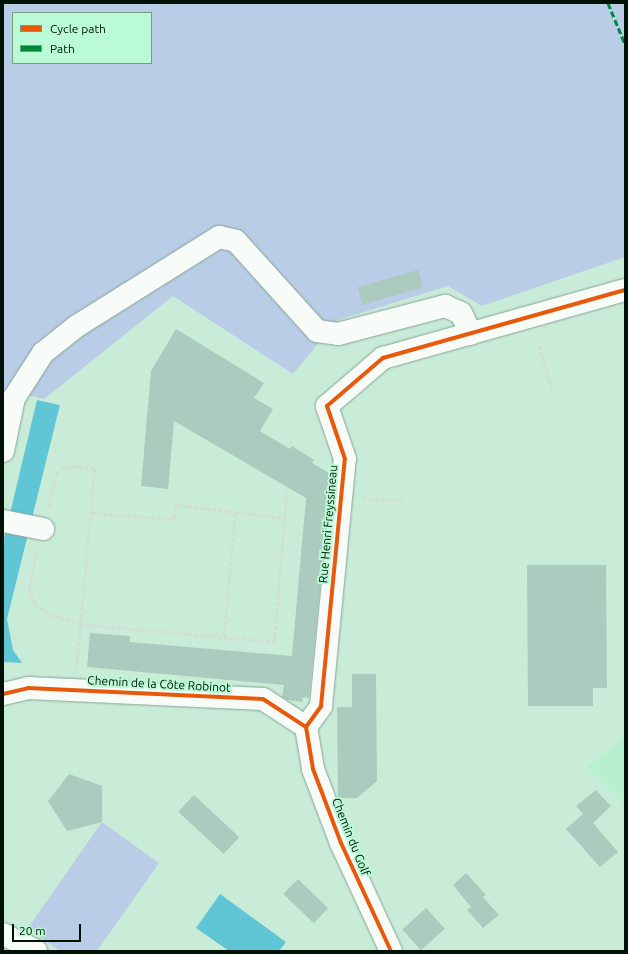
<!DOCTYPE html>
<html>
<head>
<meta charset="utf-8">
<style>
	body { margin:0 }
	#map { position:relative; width:628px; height:954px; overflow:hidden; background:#c9ecd8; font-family:Ubuntu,sans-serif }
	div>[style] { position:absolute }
	.built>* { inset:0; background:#b8f0cf }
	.green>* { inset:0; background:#b9cde7 }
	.water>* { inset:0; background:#60c6d6 }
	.building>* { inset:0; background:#abcbbe; transform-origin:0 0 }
	.path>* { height:2.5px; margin-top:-1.25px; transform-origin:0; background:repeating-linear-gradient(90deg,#d1ddd5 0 4px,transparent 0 6px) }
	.roads { filter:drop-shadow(0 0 1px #89a495) drop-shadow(0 0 1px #89a495) }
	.minor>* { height:22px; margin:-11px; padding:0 11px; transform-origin:11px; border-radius:11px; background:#f7fcf9 }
	.quiet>* { height:3px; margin-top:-1.5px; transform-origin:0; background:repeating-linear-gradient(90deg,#00873e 0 6px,transparent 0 9px) }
	.cycleway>* { height:4px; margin:-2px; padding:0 2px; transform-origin:2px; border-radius:2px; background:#e8590c }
	span { translate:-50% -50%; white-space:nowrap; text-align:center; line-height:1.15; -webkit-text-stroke:4px #bafbd5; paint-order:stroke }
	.street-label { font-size:12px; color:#001206 }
	.frame { position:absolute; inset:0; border:4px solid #001206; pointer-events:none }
	.legend { position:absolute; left:12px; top:12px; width:140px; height:52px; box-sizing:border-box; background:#bafbd5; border:1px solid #709e82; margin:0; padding:5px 7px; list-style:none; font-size:12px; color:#001206 }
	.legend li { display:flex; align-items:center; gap:8px; height:20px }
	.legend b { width:20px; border:1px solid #709e82 }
	.scale { position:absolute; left:12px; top:924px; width:69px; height:18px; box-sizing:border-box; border:2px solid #001206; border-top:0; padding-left:5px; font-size:12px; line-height:14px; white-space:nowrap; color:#001206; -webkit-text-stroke:3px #bafbd5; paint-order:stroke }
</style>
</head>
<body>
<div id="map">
	<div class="built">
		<i style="clip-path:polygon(625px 735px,625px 806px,587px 767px)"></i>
	</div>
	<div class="green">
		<i style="clip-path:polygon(evenodd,3px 3px,625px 3px,625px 257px,482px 306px,448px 286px,338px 320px,293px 374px,173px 296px,44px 399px,3px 389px,3px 3px,13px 13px,151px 13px,151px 63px,13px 63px,13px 13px)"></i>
		<i style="clip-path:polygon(102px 822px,159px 863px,97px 951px,60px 951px,28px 928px)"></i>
	</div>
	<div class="water">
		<i style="clip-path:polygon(37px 400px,60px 405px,7px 619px,13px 650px,22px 663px,3px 662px,3px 543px)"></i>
		<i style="clip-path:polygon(220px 894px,286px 942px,279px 951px,229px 951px,196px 928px)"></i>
	</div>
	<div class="building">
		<i style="left:418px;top:270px;width:18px;height:63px;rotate:74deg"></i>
		<i style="clip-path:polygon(176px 329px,264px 383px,254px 398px,273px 409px,260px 431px,290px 449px,292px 446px,314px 460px,312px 463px,331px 474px,309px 698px,303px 697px,302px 702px,288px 700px,282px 697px,284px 685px,87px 667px,90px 633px,130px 636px,130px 642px,292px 656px,306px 498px,174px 421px,168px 489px,141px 486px,151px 371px)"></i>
		<i style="clip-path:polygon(527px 565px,606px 565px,607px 688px,593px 688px,593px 706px,528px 706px)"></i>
		<i style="clip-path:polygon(352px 674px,376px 674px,377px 781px,357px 798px,338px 798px,337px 707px,352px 707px)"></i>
		<i style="clip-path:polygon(69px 774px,102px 786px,102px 822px,67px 831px,48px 801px)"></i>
		<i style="clip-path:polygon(596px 790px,611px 806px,593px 823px,618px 852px,600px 867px,566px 829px,583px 814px,576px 806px)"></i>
		<i style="left:194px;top:795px;width:62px;height:23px;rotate:43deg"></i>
		<i style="clip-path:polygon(466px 873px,486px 895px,483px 897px,499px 915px,483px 928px,467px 910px,471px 907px,453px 885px)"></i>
		<i style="left:298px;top:879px;width:42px;height:21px;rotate:44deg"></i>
		<i style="left:426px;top:908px;width:28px;height:32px;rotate:48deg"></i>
	</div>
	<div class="path">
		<i style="left:539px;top:346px;width:48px;rotate:73.1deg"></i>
		<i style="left:363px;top:498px;width:43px;rotate:4deg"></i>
		<i style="left:48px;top:507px;width:33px;rotate:-76deg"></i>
		<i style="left:56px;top:475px;width:9px;rotate:-49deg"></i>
		<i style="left:62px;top:468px;width:10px;rotate:-11deg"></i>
		<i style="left:72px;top:466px;width:23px;rotate:7deg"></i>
		<i style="left:95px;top:469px;width:200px;rotate:95.2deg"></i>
		<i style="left:91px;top:513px;width:83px;rotate:4.1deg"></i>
		<i style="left:174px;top:519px;width:14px;rotate:-82deg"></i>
		<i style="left:176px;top:505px;width:110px;rotate:6.8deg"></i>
		<i style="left:38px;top:551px;width:39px;rotate:103deg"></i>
		<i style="left:29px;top:589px;width:16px;rotate:68deg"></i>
		<i style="left:35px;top:604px;width:22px;rotate:32deg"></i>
		<i style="left:54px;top:616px;width:28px;rotate:17deg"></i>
		<i style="left:81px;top:624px;width:194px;rotate:5.3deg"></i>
		<i style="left:274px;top:642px;width:156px;rotate:-85.2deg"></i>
		<i style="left:224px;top:637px;width:125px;rotate:-85deg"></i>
	</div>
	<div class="roads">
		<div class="minor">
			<i style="left:3px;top:451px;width:54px;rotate:-78.3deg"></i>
			<i style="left:14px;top:398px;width:54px;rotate:-57.2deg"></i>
			<i style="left:43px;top:353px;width:43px;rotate:-38.5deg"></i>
			<i style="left:77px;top:326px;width:168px;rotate:-32.1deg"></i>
			<i style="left:219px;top:237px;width:17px;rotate:13deg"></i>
			<i style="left:236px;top:241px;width:121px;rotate:48deg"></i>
			<i style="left:317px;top:331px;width:21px;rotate:8deg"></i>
			<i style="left:338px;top:334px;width:111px;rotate:-14.7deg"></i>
			<i style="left:445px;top:306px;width:17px;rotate:24deg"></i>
			<i style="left:461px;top:313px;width:23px;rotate:65deg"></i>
			<i style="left:3px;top:521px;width:41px;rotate:11.3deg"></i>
			<i style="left:3px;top:694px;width:26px;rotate:-13deg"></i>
			<i style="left:28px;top:688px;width:235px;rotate:2.7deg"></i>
			<i style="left:263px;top:699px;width:51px;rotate:33.1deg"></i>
			<i style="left:306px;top:727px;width:26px;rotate:-54deg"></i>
			<i style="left:321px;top:706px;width:248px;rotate:-84.5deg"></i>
			<i style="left:345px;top:459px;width:56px;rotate:-108.8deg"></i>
			<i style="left:327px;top:406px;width:74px;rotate:-40.6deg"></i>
			<i style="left:383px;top:358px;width:251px;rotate:-15.7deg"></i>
			<i style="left:306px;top:727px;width:43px;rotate:80.5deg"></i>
			<i style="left:313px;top:769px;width:79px;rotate:69.3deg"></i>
			<i style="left:341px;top:843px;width:119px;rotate:65.2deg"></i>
			<i style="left:3px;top:934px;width:37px;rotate:27deg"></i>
		</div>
	</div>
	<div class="quiet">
		<i style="left:608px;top:3px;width:44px;rotate:67.5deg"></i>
	</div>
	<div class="cycleway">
		<i style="left:3px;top:694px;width:26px;rotate:-13deg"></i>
		<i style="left:28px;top:688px;width:235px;rotate:2.7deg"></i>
		<i style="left:263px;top:699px;width:51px;rotate:33.1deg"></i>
		<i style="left:306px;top:727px;width:26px;rotate:-54deg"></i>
		<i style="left:321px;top:706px;width:248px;rotate:-84.5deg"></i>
		<i style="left:345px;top:459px;width:56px;rotate:-108.8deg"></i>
		<i style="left:327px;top:406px;width:74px;rotate:-40.6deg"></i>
		<i style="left:383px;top:358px;width:251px;rotate:-15.7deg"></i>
		<i style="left:306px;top:727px;width:43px;rotate:80.5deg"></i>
		<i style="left:313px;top:769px;width:79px;rotate:69.3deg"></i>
		<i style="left:341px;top:843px;width:119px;rotate:65.2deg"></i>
	</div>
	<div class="street-label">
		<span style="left:328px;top:524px;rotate:-85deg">Rue Henri Freyssineau</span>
		<span style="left:159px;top:684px;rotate:3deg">Chemin de la Côte Robinot</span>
		<span style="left:351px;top:837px;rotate:68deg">Chemin du Golf</span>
	</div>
	<div class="frame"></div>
	<ul class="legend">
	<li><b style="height:5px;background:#e8590c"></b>Cycle path</li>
	<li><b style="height:5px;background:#00873e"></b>Path</li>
	</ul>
	<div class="scale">20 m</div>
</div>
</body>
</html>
